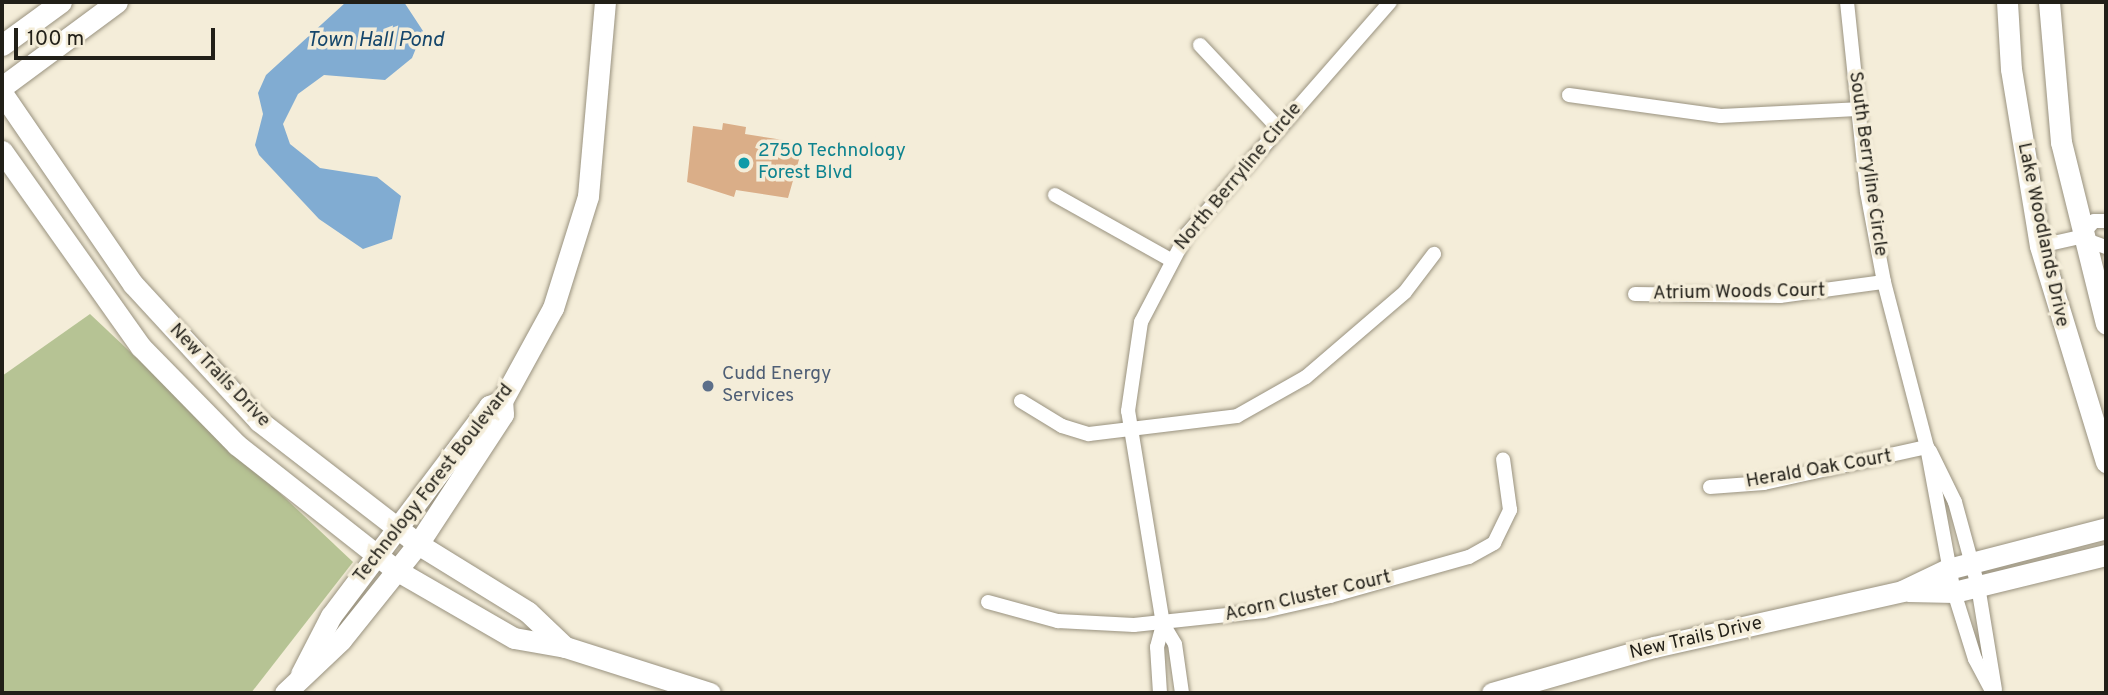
<!DOCTYPE html>
<html>
<head>
<meta charset="utf-8">
<style>
	body { margin:0 }
	#map { position:relative; width:2108px; height:695px; overflow:hidden; background:#f4edd9; font-family:Overpass,sans-serif }
	div>[style] { position:absolute }
	.green>* { inset:0; background:#b6c394 }
	.water>* { inset:0; background:#81acd2 }
	.building>* { inset:0; background:#daae88 }
	.roads { filter:drop-shadow(0 0 2px #99927f) drop-shadow(0 0 2px #99927f) }
	.street>* { height:14px; margin:-7px; padding:0 7px; transform-origin:7px; border-radius:7px; background:#fff }
	.secondary>* { height:21px; margin:-10.5px; padding:0 10.5px; transform-origin:10.5px; border-radius:10.5px; background:#fff }
	.dots>* { width:19px; height:19px; translate:-50% -50%; box-sizing:border-box; border:4px solid #f4edd9; border-radius:50% }
	span { translate:-50% -50%; white-space:nowrap; text-align:center; line-height:1.15; -webkit-text-stroke:7px #f4edd9; paint-order:stroke }
	.culture-label { font-size:19px; color:#0d838f }
	.left { translate:0 -50%; text-align:left }
	.street-label { font-size:19px; color:#211f18 }
	.service-label { font-size:19px; color:#4e5e75 }
	.water-label { font-size:21px; color:#15466b; font-style:italic }
	.frame { position:absolute; inset:0; border:4px solid #211f18; pointer-events:none }
	.scale { position:absolute; left:14px; top:28px; width:201px; height:32px; box-sizing:border-box; border:4px solid #211f18; border-top:0; padding-left:9px; font-size:21px; line-height:24px; white-space:nowrap; color:#211f18; -webkit-text-stroke:5px #f4edd9; paint-order:stroke }
</style>
</head>
<body>
<div id="map">
	<div class="green">
		<i style="clip-path:polygon(90px 314px,353px 562px,251px 693px,2px 693px,2px 376px)"></i>
	</div>
	<div class="water">
		<i style="clip-path:polygon(404px 2px,423px 31px,412px 58px,385px 80px,324px 75px,298px 94px,283px 124px,290px 144px,320px 168px,377px 177px,401px 196px,392px 239px,363px 249px,319px 219px,259px 155px,255px 145px,263px 114px,258px 93px,266px 75px,345px 3px)"></i>
	</div>
	<div class="building">
		<i style="clip-path:polygon(723px 123px,746px 127px,745px 134px,796px 142px,794px 155px,800px 156px,788px 198px,736px 190px,734px 197px,687px 182px,693px 126px,722px 130px)"></i>
	</div>
	<div class="roads">
		<div class="street">
			<i style="left:1847px;top:2px;width:191px;rotate:84deg"></i>
			<i style="left:1867px;top:192px;width:92px;rotate:79.3deg"></i>
			<i style="left:1884px;top:282px;width:171px;rotate:75.4deg"></i>
			<i style="left:1927px;top:447px;width:147px;rotate:79.5deg"></i>
			<i style="left:1954px;top:592px;width:70px;rotate:72.6deg"></i>
			<i style="left:1975px;top:659px;width:38px;rotate:62deg"></i>
			<i style="left:1200px;top:45px;width:114px;rotate:46.8deg"></i>
			<i style="left:1569px;top:95px;width:153px;rotate:7.9deg"></i>
			<i style="left:1721px;top:116px;width:136px;rotate:-2.9deg"></i>
			<i style="left:1055px;top:195px;width:133px;rotate:29.3deg"></i>
			<i style="left:2081px;top:238px;width:27px;rotate:20deg"></i>
			<i style="left:2040px;top:246px;width:41px;rotate:-12.7deg"></i>
			<i style="left:2080px;top:237px;width:21px;rotate:-49deg"></i>
			<i style="left:2094px;top:221px;width:12px"></i>
			<i style="left:1635px;top:294px;width:145px;rotate:0.8deg"></i>
			<i style="left:1780px;top:296px;width:105px;rotate:-7.7deg"></i>
			<i style="left:1021px;top:401px;width:48px;rotate:31.4deg"></i>
			<i style="left:1062px;top:426px;width:28px;rotate:17deg"></i>
			<i style="left:1089px;top:434px;width:149px;rotate:-6.9deg"></i>
			<i style="left:1237px;top:416px;width:79px;rotate:-29.5deg"></i>
			<i style="left:1306px;top:377px;width:130px;rotate:-40.6deg"></i>
			<i style="left:1405px;top:292px;width:48px;rotate:-52.7deg"></i>
			<i style="left:1930px;top:451px;width:57px;rotate:63.9deg"></i>
			<i style="left:1955px;top:502px;width:87px;rotate:74.7deg"></i>
			<i style="left:1978px;top:586px;width:105px;rotate:80.7deg"></i>
			<i style="left:1710px;top:487px;width:54px;rotate:-4.2deg"></i>
			<i style="left:1764px;top:483px;width:167px;rotate:-12.5deg"></i>
			<i style="left:988px;top:602px;width:73px;rotate:15.2deg"></i>
			<i style="left:1058px;top:621px;width:76px;rotate:3deg"></i>
			<i style="left:1134px;top:625px;width:131px;rotate:-6.1deg"></i>
			<i style="left:1264px;top:611px;width:68px;rotate:-12.8deg"></i>
			<i style="left:1330px;top:596px;width:144px;rotate:-15.7deg"></i>
			<i style="left:1469px;top:557px;width:29px;rotate:-29deg"></i>
			<i style="left:1494px;top:543px;width:37px;rotate:-64deg"></i>
			<i style="left:1510px;top:510px;width:51px;rotate:-97.8deg"></i>
			<i style="left:1160px;top:693px;width:46px;rotate:-93.7deg"></i>
			<i style="left:1157px;top:647px;width:24px;rotate:-75deg"></i>
			<i style="left:1182px;top:693px;width:49px;rotate:-98.1deg"></i>
			<i style="left:1175px;top:644px;width:23px;rotate:-121deg"></i>
			<i style="left:1163px;top:624px;width:216px;rotate:-99.3deg"></i>
			<i style="left:1128px;top:411px;width:90px;rotate:-81.7deg"></i>
			<i style="left:1141px;top:322px;width:99px;rotate:-62.4deg"></i>
			<i style="left:1187px;top:234px;width:308px;rotate:-48.8deg"></i>
		</div>
		<div class="secondary">
			<i style="left:2007px;top:2px;width:67px;rotate:86.6deg"></i>
			<i style="left:2011px;top:69px;width:179px;rotate:80.7deg"></i>
			<i style="left:2040px;top:246px;width:226px;rotate:73deg"></i>
			<i style="left:2049px;top:2px;width:141px;rotate:85.1deg"></i>
			<i style="left:2061px;top:142px;width:187px;rotate:76.1deg"></i>
			<i style="left:2px;top:45px;width:73px;rotate:-36.1deg"></i>
			<i style="left:2px;top:87px;width:143px;rotate:-36.5deg"></i>
			<i style="left:2px;top:93px;width:232px;rotate:55.6deg"></i>
			<i style="left:133px;top:284px;width:186px;rotate:47.4deg"></i>
			<i style="left:259px;top:421px;width:201px;rotate:37.7deg"></i>
			<i style="left:418px;top:544px;width:129px;rotate:31.7deg"></i>
			<i style="left:528px;top:612px;width:51px;rotate:43.4deg"></i>
			<i style="left:2px;top:151px;width:240px;rotate:54.7deg"></i>
			<i style="left:141px;top:347px;width:137px;rotate:45.6deg"></i>
			<i style="left:237px;top:445px;width:202px;rotate:38.2deg"></i>
			<i style="left:396px;top:570px;width:136px;rotate:30deg"></i>
			<i style="left:514px;top:638px;width:52px;rotate:10deg"></i>
			<i style="left:565px;top:647px;width:152px;rotate:17.6deg"></i>
			<i style="left:1908px;top:591px;width:46px;rotate:1.2deg"></i>
			<i style="left:1954px;top:592px;width:156px;rotate:-13.7deg"></i>
			<i style="left:301px;top:674px;width:65px;rotate:-62.7deg"></i>
			<i style="left:331px;top:616px;width:263px;rotate:-53deg"></i>
			<i style="left:489px;top:406px;width:14px;rotate:-21deg"></i>
			<i style="left:502px;top:401px;width:106px;rotate:-61.3deg"></i>
			<i style="left:553px;top:308px;width:117px;rotate:-72.6deg"></i>
			<i style="left:588px;top:196px;width:195px;rotate:-85deg"></i>
			<i style="left:285px;top:693px;width:77px;rotate:-43.4deg"></i>
			<i style="left:341px;top:640px;width:123px;rotate:-51.3deg"></i>
			<i style="left:418px;top:544px;width:155px;rotate:-56.8deg"></i>
			<i style="left:503px;top:414px;width:13px;rotate:-94deg"></i>
			<i style="left:1492px;top:693px;width:168px;rotate:-15.9deg"></i>
			<i style="left:1654px;top:647px;width:254px;rotate:-12.7deg"></i>
			<i style="left:1902px;top:591px;width:51px;rotate:-25.6deg"></i>
			<i style="left:1948px;top:569px;width:163px;rotate:-14.5deg"></i>
		</div>
	</div>
	<div class="dots">
		<i style="left:744px;top:163px;background:#0f9aa8"></i>
		<i style="left:708px;top:386px;background:#5c6f8a"></i>
	</div>
	<div class="culture-label">
		<span class="left" style="left:758px;top:163px">2750 Technology<br>Forest Blvd</span>
	</div>
	<div class="street-label">
		<span style="left:1867px;top:164px;rotate:82deg">South Berryline Circle</span>
		<span style="left:1239px;top:177px;rotate:-50deg">North Berryline Circle</span>
		<span style="left:2042px;top:235px;rotate:78deg">Lake Woodlands Drive</span>
		<span style="left:1739px;top:293px;rotate:-1deg">Atrium Woods Court</span>
		<span style="left:219px;top:376px;rotate:46deg">New Trails Drive</span>
		<span style="left:1819px;top:470px;rotate:-10deg">Herald Oak Court</span>
		<span style="left:434px;top:484px;rotate:-52deg">Technology Forest Boulevard</span>
		<span style="left:1308px;top:597px;rotate:-13deg">Acorn Cluster Court</span>
		<span style="left:1696px;top:639px;rotate:-13deg">New Trails Drive</span>
	</div>
	<div class="service-label">
		<span class="left" style="left:722px;top:386px">Cudd Energy<br>Services</span>
	</div>
	<div class="water-label">
		<span style="left:375px;top:41px">Town Hall Pond</span>
	</div>
	<div class="frame"></div>
	<div class="scale">100 m</div>
</div>
</body>
</html>
